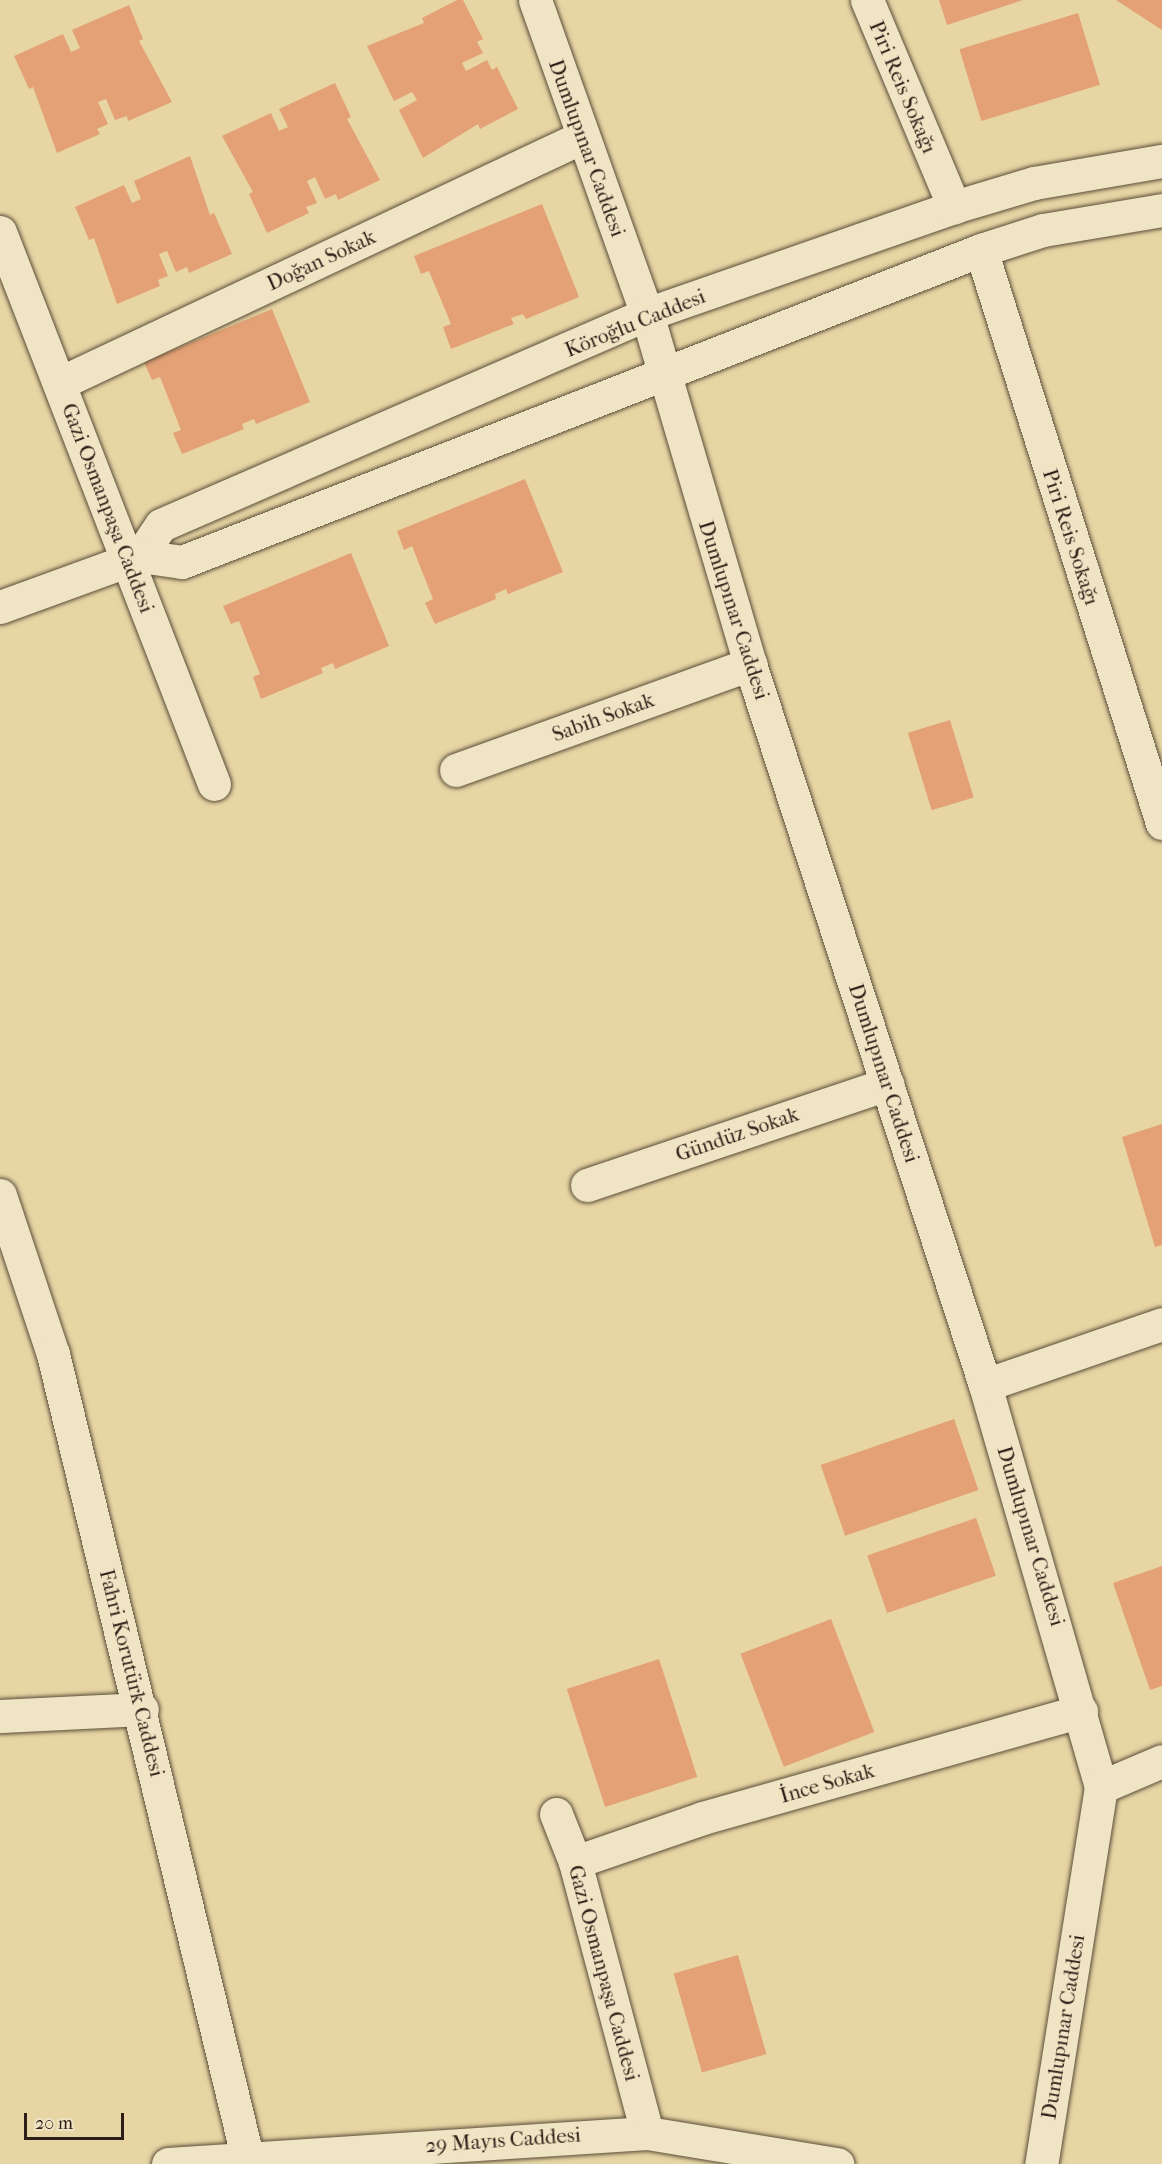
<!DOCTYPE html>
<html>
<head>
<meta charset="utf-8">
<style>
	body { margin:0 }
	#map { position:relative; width:1162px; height:2164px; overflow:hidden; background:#e7d6a4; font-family:"IM FELL French Canon",serif }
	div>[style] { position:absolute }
	.building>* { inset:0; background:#e3a175; transform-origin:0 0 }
	.roads { filter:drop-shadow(0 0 2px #5c4d3a) drop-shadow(0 0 2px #5c4d3a) }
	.minor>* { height:33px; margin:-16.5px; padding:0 16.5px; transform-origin:16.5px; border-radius:16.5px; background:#efe4c4 }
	span { translate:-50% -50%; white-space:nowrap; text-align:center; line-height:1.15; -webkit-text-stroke:4.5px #efe4c4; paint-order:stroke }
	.street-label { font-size:21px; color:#2d1f17 }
	.scale { position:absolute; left:24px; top:2113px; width:100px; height:27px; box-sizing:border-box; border:3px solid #2d1f17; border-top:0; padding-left:8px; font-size:18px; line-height:21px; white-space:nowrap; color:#2d1f17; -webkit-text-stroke:4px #efe4c4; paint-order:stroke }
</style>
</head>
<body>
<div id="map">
	<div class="building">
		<i style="clip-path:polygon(457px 0,463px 0,483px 39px,477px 42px,483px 53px,462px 63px,466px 71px,487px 60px,492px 70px,497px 67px,518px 109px,480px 129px,478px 124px,423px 158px,399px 110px,417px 100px,412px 92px,394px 101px,367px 46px,424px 23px,422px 18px)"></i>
		<i style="clip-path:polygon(939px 0,1023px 0,947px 25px)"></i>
		<i style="clip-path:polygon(1116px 0,1162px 0,1162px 30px)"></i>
		<i style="clip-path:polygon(129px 5px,143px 39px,139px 41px,172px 102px,128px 121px,127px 116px,115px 120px,106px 99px,98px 102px,108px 124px,97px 129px,100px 134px,57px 153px,33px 87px,29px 89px,14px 56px,63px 34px,71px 52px,80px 48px,72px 30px)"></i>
		<i style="left:1078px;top:13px;width:75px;height:124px;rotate:73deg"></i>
		<i style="clip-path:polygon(335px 83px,351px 117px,347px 119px,380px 180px,338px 200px,336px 194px,325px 199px,315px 177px,307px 181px,317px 203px,306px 207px,309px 213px,267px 233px,249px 194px,253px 192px,222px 136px,271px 113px,279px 131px,288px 127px,279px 109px)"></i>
		<i style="clip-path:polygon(190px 156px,210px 215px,214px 213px,232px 254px,189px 273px,187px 267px,176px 272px,167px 251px,159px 254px,168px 276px,158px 280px,160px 286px,117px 304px,94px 238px,89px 240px,75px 207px,124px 185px,132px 203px,141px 199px,134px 181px)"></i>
		<i style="clip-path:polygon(542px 204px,579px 297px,526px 319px,523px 314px,511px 318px,514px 324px,451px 349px,443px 327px,451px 324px,429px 271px,421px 274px,414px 256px)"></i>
		<i style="clip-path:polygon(272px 309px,310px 402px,256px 424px,254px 419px,242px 424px,244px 429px,182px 454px,173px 433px,181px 430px,160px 377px,152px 380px,144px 362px)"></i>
		<i style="clip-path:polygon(525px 479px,563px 572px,508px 594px,506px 589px,495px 594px,496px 599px,435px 624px,425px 603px,433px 599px,412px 546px,404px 550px,397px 531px)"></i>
		<i style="clip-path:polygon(351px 553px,389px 646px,335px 669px,333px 663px,321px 668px,323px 673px,261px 699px,253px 677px,260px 674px,239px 621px,231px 624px,223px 606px)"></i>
		<i style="left:950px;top:720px;width:81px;height:44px;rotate:73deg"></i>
		<i style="clip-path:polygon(1162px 1124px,1162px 1245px,1155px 1247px,1122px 1137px)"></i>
		<i style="left:954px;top:1419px;width:75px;height:141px;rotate:71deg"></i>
		<i style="left:976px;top:1518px;width:61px;height:115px;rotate:71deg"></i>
		<i style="clip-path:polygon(1162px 1566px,1162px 1686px,1150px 1690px,1113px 1583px)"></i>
		<i style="left:831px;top:1619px;width:121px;height:97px;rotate:69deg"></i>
		<i style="left:659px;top:1659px;width:124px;height:97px;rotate:72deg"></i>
		<i style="left:738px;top:1955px;width:103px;height:67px;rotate:74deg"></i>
	</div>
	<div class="roads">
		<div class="minor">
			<i style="left:535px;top:0;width:333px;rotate:70.4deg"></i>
			<i style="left:647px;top:314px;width:365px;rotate:73.6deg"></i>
			<i style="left:750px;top:664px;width:758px;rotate:71.95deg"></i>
			<i style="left:985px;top:1385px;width:418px;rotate:73.9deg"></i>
			<i style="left:1101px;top:1787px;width:382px;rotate:99deg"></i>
			<i style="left:867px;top:0;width:225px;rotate:67.2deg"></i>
			<i style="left:0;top:232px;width:592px;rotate:68.81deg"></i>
			<i style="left:981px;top:250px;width:601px;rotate:72.47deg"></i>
			<i style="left:60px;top:383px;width:577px;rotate:-25.23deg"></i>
			<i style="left:140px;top:556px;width:37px;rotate:-56deg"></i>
			<i style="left:161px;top:525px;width:530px;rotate:-23.47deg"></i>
			<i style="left:647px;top:314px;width:325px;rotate:-19.2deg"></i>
			<i style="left:954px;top:207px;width:84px;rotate:-16.7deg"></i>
			<i style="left:1034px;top:183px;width:130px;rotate:-9.8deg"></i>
			<i style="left:0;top:607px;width:149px;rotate:-20deg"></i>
			<i style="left:140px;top:556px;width:42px;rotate:8.1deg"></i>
			<i style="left:182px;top:562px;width:858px;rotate:-21.33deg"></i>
			<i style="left:981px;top:250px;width:65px;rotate:-17.9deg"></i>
			<i style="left:1043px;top:230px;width:121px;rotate:-9.5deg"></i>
			<i style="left:456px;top:770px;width:313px;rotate:-19.8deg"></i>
			<i style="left:587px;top:1185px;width:317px;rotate:-18.6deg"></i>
			<i style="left:0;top:1195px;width:168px;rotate:71.6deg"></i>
			<i style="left:53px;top:1354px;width:825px;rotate:76.4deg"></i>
			<i style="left:985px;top:1385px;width:187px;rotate:-19deg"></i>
			<i style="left:0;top:1716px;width:142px;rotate:-2.8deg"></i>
			<i style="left:1101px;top:1787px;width:66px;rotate:-23.1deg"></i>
			<i style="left:556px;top:1814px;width:52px;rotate:68.4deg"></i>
			<i style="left:575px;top:1862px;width:280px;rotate:75.1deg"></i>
			<i style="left:575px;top:1862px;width:135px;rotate:-19deg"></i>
			<i style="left:703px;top:1818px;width:393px;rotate:-15.8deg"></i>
			<i style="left:168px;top:2164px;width:480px;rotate:-3.7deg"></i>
			<i style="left:647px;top:2133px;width:193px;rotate:9.3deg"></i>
		</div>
	</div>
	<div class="street-label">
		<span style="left:903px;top:87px;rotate:67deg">Piri Reis Sokağı</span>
		<span style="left:587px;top:148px;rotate:70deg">Dumlupınar Caddesi</span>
		<span style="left:321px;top:260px;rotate:-25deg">Doğan Sokak</span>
		<span style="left:635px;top:323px;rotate:-22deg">Köroğlu Caddesi</span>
		<span style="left:108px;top:508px;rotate:69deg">Gazi Osmanpaşa Caddesi</span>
		<span style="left:1071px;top:537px;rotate:72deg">Piri Reis Sokağı</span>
		<span style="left:734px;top:610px;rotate:72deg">Dumlupınar Caddesi</span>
		<span style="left:603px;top:717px;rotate:-20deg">Sabih Sokak</span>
		<span style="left:884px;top:1073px;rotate:72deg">Dumlupınar Caddesi</span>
		<span style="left:737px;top:1134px;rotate:-19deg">Gündüz Sokak</span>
		<span style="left:1031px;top:1536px;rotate:73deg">Dumlupınar Caddesi</span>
		<span style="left:132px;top:1673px;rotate:76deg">Fahri Korutürk Caddesi</span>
		<span style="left:827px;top:1783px;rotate:-16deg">İnce Sokak</span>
		<span style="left:604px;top:1973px;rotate:75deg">Gazi Osmanpaşa Caddesi</span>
		<span style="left:1063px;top:2027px;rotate:-81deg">Dumlupınar Caddesi</span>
		<span style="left:503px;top:2140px;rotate:-4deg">29 Mayıs Caddesi</span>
	</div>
	<div class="scale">20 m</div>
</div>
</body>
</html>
